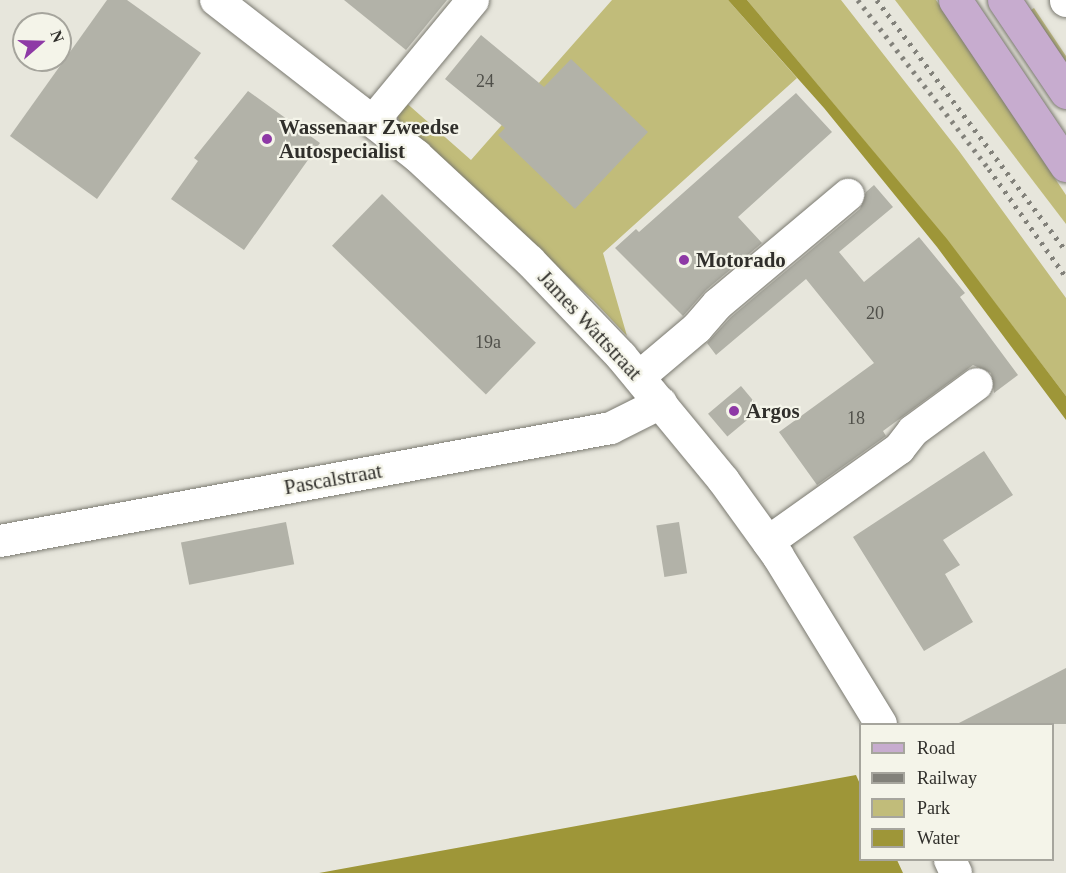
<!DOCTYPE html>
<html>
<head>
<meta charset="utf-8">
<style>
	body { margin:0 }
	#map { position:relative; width:1066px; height:873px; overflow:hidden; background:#e7e6dc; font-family:"Times New Roman",serif }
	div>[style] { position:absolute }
	.green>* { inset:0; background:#c1bc7a }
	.water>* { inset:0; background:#9e9638 }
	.building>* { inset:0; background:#b2b2a8; transform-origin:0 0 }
	.roads { filter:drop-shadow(0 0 2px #7a7970) drop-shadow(0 0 2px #7a7970) }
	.minor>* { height:32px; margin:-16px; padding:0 16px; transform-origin:16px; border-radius:16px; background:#fff }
	.major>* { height:33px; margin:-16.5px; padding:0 16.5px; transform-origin:16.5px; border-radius:16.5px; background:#c7accf }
	.rail>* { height:4.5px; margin-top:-2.25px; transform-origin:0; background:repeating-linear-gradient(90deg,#82817a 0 3px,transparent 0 9px) }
	.dots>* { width:16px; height:16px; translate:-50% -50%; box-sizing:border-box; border:3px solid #f4f4e9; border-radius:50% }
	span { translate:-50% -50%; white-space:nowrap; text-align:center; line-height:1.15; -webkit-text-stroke:4.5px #f4f4e9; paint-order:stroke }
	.number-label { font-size:18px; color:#50504a }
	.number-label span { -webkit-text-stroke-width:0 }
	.poi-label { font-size:21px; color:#302f2b; font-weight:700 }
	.left { translate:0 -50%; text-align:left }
	.street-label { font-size:21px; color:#302f2b }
	.legend { position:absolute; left:859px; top:723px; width:195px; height:138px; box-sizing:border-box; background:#f4f4e9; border:2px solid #a6a59d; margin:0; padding:8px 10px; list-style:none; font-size:18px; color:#302f2b }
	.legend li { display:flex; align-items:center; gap:12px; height:30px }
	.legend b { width:30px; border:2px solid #a6a59d }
	.north { position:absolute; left:12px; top:12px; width:60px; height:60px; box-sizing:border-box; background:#f4f4e9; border:2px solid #a6a59d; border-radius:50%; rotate:70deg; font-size:16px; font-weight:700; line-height:24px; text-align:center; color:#302f2b }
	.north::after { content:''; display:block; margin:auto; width:21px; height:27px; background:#8e39a6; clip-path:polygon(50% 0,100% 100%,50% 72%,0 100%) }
</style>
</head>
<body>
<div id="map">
	<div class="green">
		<i style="clip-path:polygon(612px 0,728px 0,797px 78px,603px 253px,627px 336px,593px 300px,400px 123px,396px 112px,403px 100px,471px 160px)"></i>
		<i style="clip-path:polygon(747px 0,841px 0,959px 151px,1066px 298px,1066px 396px,946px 239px)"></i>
		<i style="clip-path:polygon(895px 0,936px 0,1066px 195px,1066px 224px)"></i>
		<i style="clip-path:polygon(1019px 0,1024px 0,1031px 10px,1034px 8px,1066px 56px,1066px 70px)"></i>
	</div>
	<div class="water">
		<i style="clip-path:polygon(728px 0,747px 0,947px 239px,1066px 396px,1066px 420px,937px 247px,824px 108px)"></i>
		<i style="clip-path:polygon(856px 775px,860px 784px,860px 860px,897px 860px,903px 873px,319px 873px)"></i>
	</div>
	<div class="building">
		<i style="clip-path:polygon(107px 0,127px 0,201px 53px,97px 199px,10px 136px)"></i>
		<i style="clip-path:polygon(344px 0,447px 0,406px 50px)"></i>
		<i style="clip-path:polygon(481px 35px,544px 87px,571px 59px,648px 132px,575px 209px,498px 135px,505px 128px,445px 79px)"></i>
		<i style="clip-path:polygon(248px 91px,320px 143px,244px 250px,171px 199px,198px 161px,194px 158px)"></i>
		<i style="clip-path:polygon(796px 93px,832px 132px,738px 217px,762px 243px,706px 290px,683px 316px,615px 248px,636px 229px,639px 232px)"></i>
		<i style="clip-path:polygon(874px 185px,893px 207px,839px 252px,864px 282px,919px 237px,965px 293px,960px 297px,1018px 375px,994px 393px,991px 373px,973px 365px,883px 431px,886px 436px,817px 485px,779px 432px,874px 363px,806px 279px,716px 355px,707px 343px,731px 317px,860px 209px,866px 192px)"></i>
		<i style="left:382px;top:194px;width:214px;height:72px;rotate:44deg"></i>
		<i style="left:741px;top:386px;width:30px;height:43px;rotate:50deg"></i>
		<i style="clip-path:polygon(984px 451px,1013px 495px,943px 540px,960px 565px,945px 574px,973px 622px,924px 651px,853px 537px)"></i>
		<i style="left:286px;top:522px;width:43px;height:107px;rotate:79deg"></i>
		<i style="left:679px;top:522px;width:52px;height:23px;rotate:81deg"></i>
		<i style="clip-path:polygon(1066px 668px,1066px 724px,957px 724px)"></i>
	</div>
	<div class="roads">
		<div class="minor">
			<i style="left:216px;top:0;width:254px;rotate:37.8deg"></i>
			<i style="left:417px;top:156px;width:154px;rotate:42.9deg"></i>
			<i style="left:530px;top:261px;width:132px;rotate:46.2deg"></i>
			<i style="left:621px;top:356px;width:162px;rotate:50.5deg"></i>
			<i style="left:724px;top:481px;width:92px;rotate:54.2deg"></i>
			<i style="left:778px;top:556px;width:197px;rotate:58.5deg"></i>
			<i style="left:1066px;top:0;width:1px;rotate:90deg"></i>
			<i style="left:373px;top:121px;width:157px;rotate:-50.4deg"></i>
			<i style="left:639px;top:377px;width:76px;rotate:-40.2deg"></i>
			<i style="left:697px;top:328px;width:32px;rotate:-49deg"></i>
			<i style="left:718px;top:304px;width:170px;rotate:-40deg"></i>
			<i style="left:0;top:541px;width:621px;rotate:-10.48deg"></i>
			<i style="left:611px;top:428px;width:56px;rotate:-26.6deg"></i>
			<i style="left:768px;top:542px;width:161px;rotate:-35.4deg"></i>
			<i style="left:899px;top:449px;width:23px;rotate:-52deg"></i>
			<i style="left:913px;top:431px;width:79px;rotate:-36.3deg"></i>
			<i style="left:950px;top:860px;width:14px;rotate:65deg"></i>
		</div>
		<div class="major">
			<i style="left:955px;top:0;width:199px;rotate:56.1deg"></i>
			<i style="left:1004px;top:0;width:111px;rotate:56deg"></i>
		</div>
	</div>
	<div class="rail">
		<i style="left:858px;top:0;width:214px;rotate:52.2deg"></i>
		<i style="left:989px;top:169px;width:133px;rotate:54.5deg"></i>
		<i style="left:877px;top:0;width:314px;rotate:53deg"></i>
	</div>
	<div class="dots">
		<i style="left:267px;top:139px;background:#8e39a6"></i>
		<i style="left:684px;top:260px;background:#8e39a6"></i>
		<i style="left:734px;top:411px;background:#8e39a6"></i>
	</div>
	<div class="number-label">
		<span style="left:485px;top:81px">24</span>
		<span style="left:875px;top:313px">20</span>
		<span style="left:488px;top:342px">19a</span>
		<span style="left:856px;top:418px">18</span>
	</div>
	<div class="poi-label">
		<span class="left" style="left:279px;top:139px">Wassenaar Zweedse<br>Autospecialist</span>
		<span class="left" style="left:696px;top:260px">Motorado</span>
		<span class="left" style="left:746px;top:411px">Argos</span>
	</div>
	<div class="street-label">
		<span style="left:590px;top:325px;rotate:47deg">James Wattstraat</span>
		<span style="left:333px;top:479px;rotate:-10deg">Pascalstraat</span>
	</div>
	<ul class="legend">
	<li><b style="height:8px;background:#c7accf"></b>Road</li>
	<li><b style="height:8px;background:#82817a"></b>Railway</li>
	<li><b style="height:16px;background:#c1bc7a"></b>Park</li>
	<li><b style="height:16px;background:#9e9638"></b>Water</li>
	</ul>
	<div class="north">N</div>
</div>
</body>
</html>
